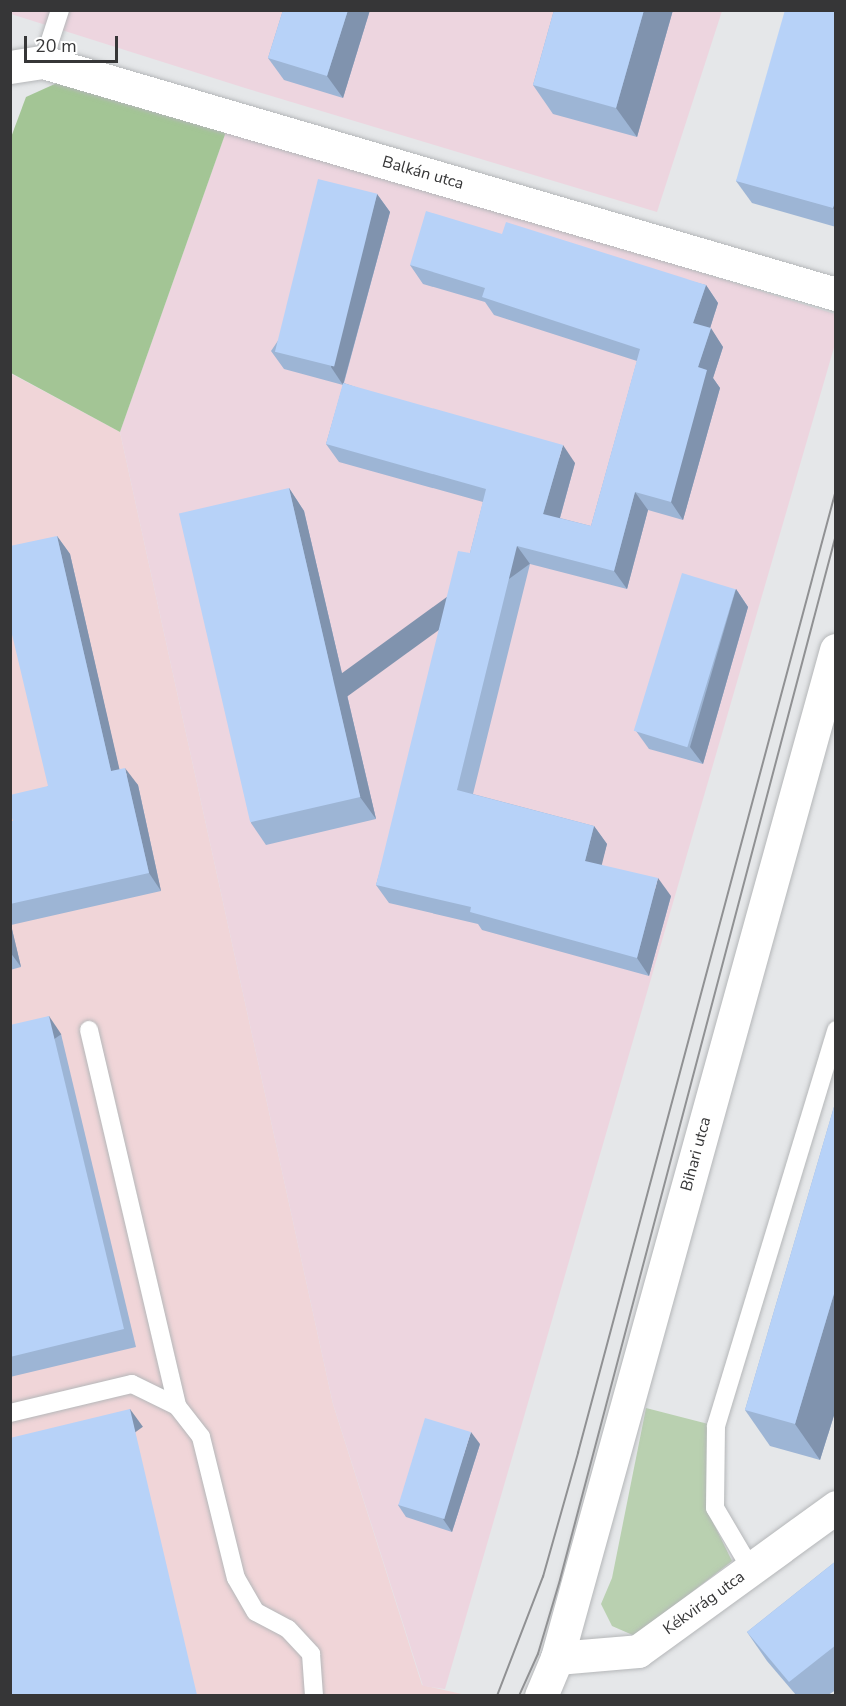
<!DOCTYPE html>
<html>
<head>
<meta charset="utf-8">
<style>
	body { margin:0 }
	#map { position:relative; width:846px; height:1706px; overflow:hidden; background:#e5e7e9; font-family:"Nunito Sans",sans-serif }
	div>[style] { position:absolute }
	.commercial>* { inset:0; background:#f0d5d8 }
	.industrial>* { inset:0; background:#edd5df }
	.green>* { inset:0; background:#b9d0b0 }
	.forest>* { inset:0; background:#a3c595 }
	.roads { filter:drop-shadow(0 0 2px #b5b7b9) drop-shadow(0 0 2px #b5b7b9) }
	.service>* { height:18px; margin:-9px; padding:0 9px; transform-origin:9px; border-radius:9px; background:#fff }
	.minor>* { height:33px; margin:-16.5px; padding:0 16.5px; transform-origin:16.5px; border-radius:16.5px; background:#fff }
	.tertiary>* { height:33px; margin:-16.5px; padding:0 16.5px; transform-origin:16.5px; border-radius:16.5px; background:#fff }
	.tram>* { height:1.5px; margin:-0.75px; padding:0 0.75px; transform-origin:0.75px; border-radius:0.75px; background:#909193 }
	.wall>* { inset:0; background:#9db5d5 }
	.shaded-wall>* { inset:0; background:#8093ae; transform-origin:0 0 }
	.building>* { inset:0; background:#b7d2f8; transform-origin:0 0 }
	span { translate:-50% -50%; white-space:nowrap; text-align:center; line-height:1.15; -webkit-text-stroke:4.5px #fff; paint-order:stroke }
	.street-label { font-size:16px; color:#363637 }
	.frame { position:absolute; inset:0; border:12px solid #363637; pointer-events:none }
	.scale { position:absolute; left:24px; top:36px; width:94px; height:27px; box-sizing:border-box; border:3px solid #363637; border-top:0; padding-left:8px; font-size:18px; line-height:21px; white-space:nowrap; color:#363637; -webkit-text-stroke:4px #fff; paint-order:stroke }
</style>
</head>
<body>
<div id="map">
	<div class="commercial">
		<i style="clip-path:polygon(10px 373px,120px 432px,333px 1404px,422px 1685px,466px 1695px,11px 1695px)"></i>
	</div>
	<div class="industrial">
		<i style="clip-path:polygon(11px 10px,722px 11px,657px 212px,245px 88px,11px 14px)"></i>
		<i style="clip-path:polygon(228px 126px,835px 314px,835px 344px,445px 1689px,423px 1686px,333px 1404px,120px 432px)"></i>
	</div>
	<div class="green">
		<i style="clip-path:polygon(646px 1408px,716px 1426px,708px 1435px,706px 1508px,732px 1561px,635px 1636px,612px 1626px,601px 1604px,612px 1578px)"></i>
	</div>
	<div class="forest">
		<i style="clip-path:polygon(68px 78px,228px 126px,120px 432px,11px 373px,10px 140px,26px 97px)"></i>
	</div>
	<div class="roads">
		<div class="service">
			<i style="left:43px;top:62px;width:55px;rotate:-71.9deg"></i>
			<i style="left:89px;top:1030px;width:386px;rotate:76.8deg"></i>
			<i style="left:10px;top:1413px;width:125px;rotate:-13.4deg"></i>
			<i style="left:132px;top:1384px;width:50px;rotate:26.1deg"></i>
			<i style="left:177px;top:1406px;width:39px;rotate:52deg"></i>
			<i style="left:201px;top:1437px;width:145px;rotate:76.1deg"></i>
			<i style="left:236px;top:1578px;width:39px;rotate:60deg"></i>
			<i style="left:256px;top:1612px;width:36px;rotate:28deg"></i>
			<i style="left:288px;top:1629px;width:34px;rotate:47deg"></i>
			<i style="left:311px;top:1654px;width:42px;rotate:85.9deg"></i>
			<i style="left:751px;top:1569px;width:71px;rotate:-120.5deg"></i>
			<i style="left:715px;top:1508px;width:82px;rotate:-89.3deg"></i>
			<i style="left:716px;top:1426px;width:414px;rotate:-73.1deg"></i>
		</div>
		<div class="minor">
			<i style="left:10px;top:67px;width:33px;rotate:-9deg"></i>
			<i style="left:43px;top:62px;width:826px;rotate:16.31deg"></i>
			<i style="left:557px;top:1658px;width:81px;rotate:-4.9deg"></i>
			<i style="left:638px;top:1651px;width:245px;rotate:-36deg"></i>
		</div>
		<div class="tertiary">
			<i style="left:541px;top:1696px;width:41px;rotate:-67.2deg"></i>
			<i style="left:557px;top:1658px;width:1046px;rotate:-74.53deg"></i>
		</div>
	</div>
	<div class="tram">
		<i style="left:497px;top:1696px;width:128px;rotate:-68.9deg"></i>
		<i style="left:543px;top:1577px;width:129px;rotate:-74.2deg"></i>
		<i style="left:578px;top:1453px;width:997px;rotate:-75deg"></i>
		<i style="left:519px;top:1696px;width:46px;rotate:-65.7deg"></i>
		<i style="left:538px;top:1654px;width:77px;rotate:-73.4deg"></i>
		<i style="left:560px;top:1580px;width:1081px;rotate:-75.21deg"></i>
	</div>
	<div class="wall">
		<i style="clip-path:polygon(283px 10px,370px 10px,343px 98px,284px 80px,268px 58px)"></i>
		<i style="clip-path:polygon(554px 10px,673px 10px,637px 137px,553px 114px,533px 85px)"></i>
		<i style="clip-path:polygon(836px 10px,836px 227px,752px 203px,736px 181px)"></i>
		<i style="clip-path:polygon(377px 194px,390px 212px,344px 383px,575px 463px,560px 518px,591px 526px,637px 361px,494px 315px,485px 302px,423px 284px,410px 265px,502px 234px,706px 285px,718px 303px,710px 328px,723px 347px,713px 378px,720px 388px,683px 520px,648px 510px,627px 589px,530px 564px,473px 794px,594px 826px,607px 844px,601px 865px,671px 896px,649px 976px,482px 930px,478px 924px,389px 903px,376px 885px,470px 553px,483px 502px,339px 462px,326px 444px,343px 385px,284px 369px,271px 351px)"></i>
		<i style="clip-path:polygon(289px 488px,304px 511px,376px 819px,266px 845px,251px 823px)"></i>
		<i style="clip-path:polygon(57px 536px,70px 554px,119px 769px,138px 785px,161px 891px,11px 925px,21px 967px,10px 970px,10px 821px,13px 821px,48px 786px)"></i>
		<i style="clip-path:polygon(736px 589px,748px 607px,703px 764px,649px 749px,636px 731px)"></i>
		<i style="clip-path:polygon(10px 1025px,61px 1034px,136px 1347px,10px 1377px)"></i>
		<i style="clip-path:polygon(836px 1100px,836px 1409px,820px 1460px,770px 1446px,745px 1410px)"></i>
		<i style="clip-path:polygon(480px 1444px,452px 1532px,406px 1517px,398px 1505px)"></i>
		<i style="clip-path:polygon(836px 1561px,836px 1690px,828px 1695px,796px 1695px,767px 1661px,747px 1632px)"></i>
	</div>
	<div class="shaded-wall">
		<i style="clip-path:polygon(348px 10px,370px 10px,343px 98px,327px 76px)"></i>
		<i style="clip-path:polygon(644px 10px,673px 10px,637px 137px,616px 108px)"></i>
		<i style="clip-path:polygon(377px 194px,390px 212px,343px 385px,331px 367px)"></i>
		<i style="clip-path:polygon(836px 199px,836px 212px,833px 208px)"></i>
		<i style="clip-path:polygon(706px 285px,718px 303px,706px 341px,693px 323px)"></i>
		<i style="clip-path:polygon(711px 328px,723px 347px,713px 378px,720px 388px,683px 520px,671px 502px,698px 367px)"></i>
		<i style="clip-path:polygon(563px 445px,575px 463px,556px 532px,543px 514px)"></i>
		<i style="clip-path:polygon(289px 488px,304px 511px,376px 819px,360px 797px)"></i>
		<i style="clip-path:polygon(635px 492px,648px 510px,627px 589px,614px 571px)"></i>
		<i style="clip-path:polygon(57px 536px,70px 554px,124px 789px,111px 771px)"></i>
		<i style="left:517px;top:546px;width:22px;height:251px;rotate:54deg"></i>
		<i style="clip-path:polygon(736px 589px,748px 607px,703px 764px,690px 747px)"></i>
		<i style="clip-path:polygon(125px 768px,138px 785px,161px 891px,149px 873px)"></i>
		<i style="clip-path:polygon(594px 826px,607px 844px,598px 880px,585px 861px)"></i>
		<i style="clip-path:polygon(658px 878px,671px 896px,649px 976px,637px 958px)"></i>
		<i style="clip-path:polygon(10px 924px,11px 925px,21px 967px,10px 952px)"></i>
		<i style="left:49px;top:1016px;width:22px;height:322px;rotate:56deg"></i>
		<i style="clip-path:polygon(836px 1287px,836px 1409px,820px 1460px,795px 1424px)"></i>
		<i style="left:130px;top:1409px;width:22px;height:294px;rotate:54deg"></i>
		<i style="clip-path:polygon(471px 1432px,480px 1444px,452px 1532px,443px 1519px)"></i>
	</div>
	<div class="building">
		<i style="clip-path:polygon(283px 10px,348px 10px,327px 76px,268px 58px)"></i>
		<i style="clip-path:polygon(554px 10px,644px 10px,616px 108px,533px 85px)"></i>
		<i style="clip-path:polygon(785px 10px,836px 10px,836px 199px,833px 208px,736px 181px)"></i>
		<i style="left:318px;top:179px;width:61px;height:178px;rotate:14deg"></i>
		<i style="clip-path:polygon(426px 211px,502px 234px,506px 222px,706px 285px,693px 323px,711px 328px,698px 367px,707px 370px,671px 502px,635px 492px,614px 571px,517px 546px,457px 790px,594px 826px,585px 861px,658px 878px,637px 958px,470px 912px,471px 907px,376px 885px,458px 551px,470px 553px,486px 489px,326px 444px,343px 383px,563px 445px,543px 514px,591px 526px,640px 349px,482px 297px,485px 288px,410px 265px)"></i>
		<i style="left:289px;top:488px;width:317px;height:113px;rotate:77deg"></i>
		<i style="clip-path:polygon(57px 536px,111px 771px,125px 768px,149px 873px,10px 904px,10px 821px,13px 821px,10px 812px,10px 795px,48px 786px,10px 626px,10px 546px)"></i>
		<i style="left:682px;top:573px;width:56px;height:165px;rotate:17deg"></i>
		<i style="clip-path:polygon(49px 1016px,124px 1329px,10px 1357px,10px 1025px)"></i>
		<i style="clip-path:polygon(836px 1100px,836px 1287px,795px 1424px,745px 1410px)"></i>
		<i style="clip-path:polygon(130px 1409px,197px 1695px,10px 1695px,10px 1438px)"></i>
		<i style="left:425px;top:1418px;width:48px;height:91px;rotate:17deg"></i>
		<i style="clip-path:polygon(836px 1561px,836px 1645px,789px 1682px,747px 1632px)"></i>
	</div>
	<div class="street-label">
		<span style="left:423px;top:173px;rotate:16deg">Balkán utca</span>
		<span style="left:696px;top:1154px;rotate:-75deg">Bihari utca</span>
		<span style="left:704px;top:1603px;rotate:-36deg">Kékvirág utca</span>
	</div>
	<div class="frame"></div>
	<div class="scale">20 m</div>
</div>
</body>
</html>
